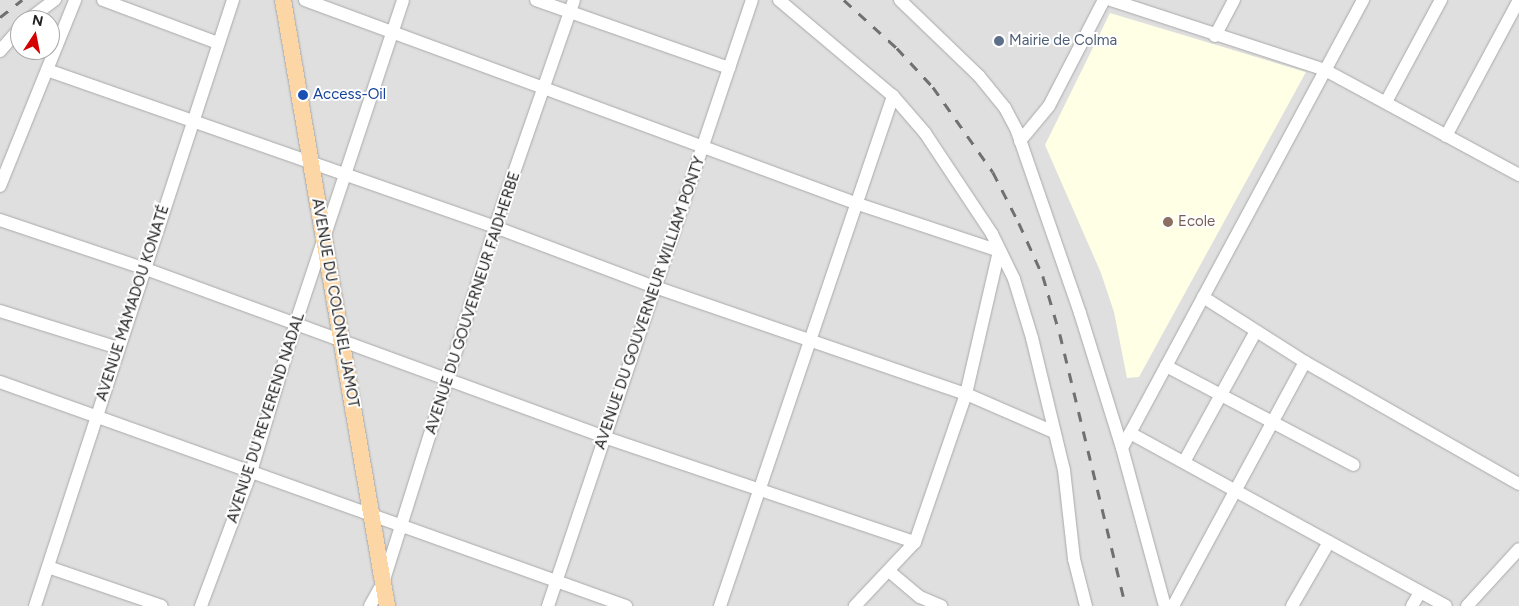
<!DOCTYPE html>
<html>
<head>
<meta charset="utf-8">
<style>
	body { margin:0 }
	#map { position:relative; width:1519px; height:606px; overflow:hidden; background:#f2efe9; font-family:Figtree,sans-serif }
	div>[style] { position:absolute }
	.residential>* { inset:0; background:#e0dfdf }
	.education>* { inset:0; background:#ffffe5 }
	.roads { filter:drop-shadow(0 0 1px #a9a9a9) drop-shadow(0 0 1px #a9a9a9) }
	.minor>* { height:12px; margin:-6px; padding:0 6px; transform-origin:6px; border-radius:6px; background:#fff }
	.major>* { height:16px; margin:-8px; padding:0 8px; transform-origin:8px; border-radius:8px; background:#fcd6a4 }
	.rail>* { height:2.5px; margin-top:-1.25px; transform-origin:0; background:repeating-linear-gradient(90deg,#707070 0 10px,transparent 0 20px) }
	.dots>* { width:14px; height:14px; translate:-50% -50%; box-sizing:border-box; border:2px solid #fff; border-radius:50% }
	span { translate:-50% -50%; white-space:nowrap; text-align:center; line-height:1.15; -webkit-text-stroke:4px #fff; paint-order:stroke }
	.service-label { font-size:15px; color:#4e5e75 }
	.left { translate:0 -50%; text-align:left }
	.transit-label { font-size:15px; color:#164399 }
	.education-label { font-size:15px; color:#785e54 }
	.street-label { font-size:15px; color:#222 }
	.north { position:absolute; left:10px; top:10px; width:50px; height:50px; box-sizing:border-box; background:#fff; border:1px solid #a7a7a7; border-radius:50%; rotate:11deg; font-size:14px; font-weight:700; line-height:20px; text-align:center; color:#222 }
	.north::after { content:''; display:block; margin:auto; width:18px; height:22px; background:#d40000; clip-path:polygon(50% 0,100% 100%,50% 72%,0 100%) }
</style>
</head>
<body>
<div id="map">
	<div class="residential">
		<i style="clip-path:polygon(evenodd,0 0,1519px 0,1519px 606px,0 606px,0 0,20px 20px,50px 20px,50px 50px,20px 50px,20px 20px)"></i>
	</div>
	<div class="education">
		<i style="clip-path:polygon(1110px 13px,1306px 72px,1139px 377px,1127px 378px,1114px 312px,1101px 273px,1045px 145px)"></i>
	</div>
	<div class="roads">
		<div class="minor">
			<i style="left:103px;top:0;width:123px;rotate:20.5deg"></i>
			<i style="left:305px;top:0;width:586px;rotate:20.26deg"></i>
			<i style="left:855px;top:203px;width:152px;rotate:18.4deg"></i>
			<i style="left:999px;top:251px;width:147px;rotate:103deg"></i>
			<i style="left:966px;top:394px;width:157px;rotate:109deg"></i>
			<i style="left:915px;top:542px;width:88px;rotate:133.2deg"></i>
			<i style="left:536px;top:0;width:205px;rotate:19.4deg"></i>
			<i style="left:779px;top:0;width:149px;rotate:40.1deg"></i>
			<i style="left:893px;top:96px;width:49px;rotate:49.1deg"></i>
			<i style="left:925px;top:133px;width:121px;rotate:56.4deg"></i>
			<i style="left:992px;top:234px;width:50px;rotate:63.9deg"></i>
			<i style="left:1014px;top:279px;width:62px;rotate:73deg"></i>
			<i style="left:1032px;top:338px;width:136px;rotate:76.4deg"></i>
			<i style="left:1064px;top:470px;width:90px;rotate:83.6deg"></i>
			<i style="left:1074px;top:559px;width:49px;rotate:75.7deg"></i>
			<i style="left:900px;top:0;width:110px;rotate:43.9deg"></i>
			<i style="left:979px;top:76px;width:41px;rotate:50.9deg"></i>
			<i style="left:1005px;top:108px;width:26px;rotate:62deg"></i>
			<i style="left:1017px;top:131px;width:193px;rotate:70.9deg"></i>
			<i style="left:1080px;top:313px;width:141px;rotate:72.7deg"></i>
			<i style="left:1122px;top:448px;width:164px;rotate:74.8deg"></i>
			<i style="left:1111px;top:0;width:225px;rotate:18.1deg"></i>
			<i style="left:1325px;top:70px;width:221px;rotate:28.4deg"></i>
			<i style="left:28px;top:20px;width:34px;rotate:-37deg"></i>
			<i style="left:1215px;top:36px;width:41px;rotate:-62.2deg"></i>
			<i style="left:0;top:51px;width:30px;rotate:-49deg"></i>
			<i style="left:47px;top:70px;width:475px;rotate:19.3deg"></i>
			<i style="left:495px;top:227px;width:171px;rotate:20.6deg"></i>
			<i style="left:655px;top:287px;width:329px;rotate:19deg"></i>
			<i style="left:966px;top:394px;width:96px;rotate:23.4deg"></i>
			<i style="left:1386px;top:102px;width:116px;rotate:-61.7deg"></i>
			<i style="left:1446px;top:136px;width:154px;rotate:-61.8deg"></i>
			<i style="left:1020px;top:141px;width:45px;rotate:-50.4deg"></i>
			<i style="left:1049px;top:106px;width:119px;rotate:-62.6deg"></i>
			<i style="left:0;top:186px;width:201px;rotate:-68deg"></i>
			<i style="left:0;top:220px;width:151px;rotate:18.6deg"></i>
			<i style="left:143px;top:268px;width:491px;rotate:20.1deg"></i>
			<i style="left:604px;top:437px;width:328px;rotate:18.7deg"></i>
			<i style="left:1203px;top:297px;width:121px;rotate:32.5deg"></i>
			<i style="left:1305px;top:362px;width:246px;rotate:29.7deg"></i>
			<i style="left:0;top:311px;width:124px;rotate:17.4deg"></i>
			<i style="left:1166px;top:366px;width:212px;rotate:27.8deg"></i>
			<i style="left:0;top:382px;width:665px;rotate:19.69deg"></i>
			<i style="left:1130px;top:433px;width:360px;rotate:28.7deg"></i>
			<i style="left:1122px;top:448px;width:509px;rotate:-61.72deg"></i>
			<i style="left:1184px;top:462px;width:149px;rotate:-61.2deg"></i>
			<i style="left:48px;top:567px;width:120px;rotate:18.9deg"></i>
			<i style="left:890px;top:572px;width:39px;rotate:40deg"></i>
			<i style="left:920px;top:597px;width:23px;rotate:23deg"></i>
			<i style="left:35px;top:606px;width:638px;rotate:-71.91deg"></i>
			<i style="left:201px;top:606px;width:143px;rotate:-69.5deg"></i>
			<i style="left:251px;top:472px;width:153px;rotate:-73.3deg"></i>
			<i style="left:295px;top:325px;width:342px;rotate:-71.6deg"></i>
			<i style="left:370px;top:606px;width:26px;rotate:-61deg"></i>
			<i style="left:383px;top:583px;width:373px;rotate:-72.5deg"></i>
			<i style="left:495px;top:227px;width:240px;rotate:-70.8deg"></i>
			<i style="left:548px;top:606px;width:639px;rotate:-71.4deg"></i>
			<i style="left:720px;top:606px;width:539px;rotate:-71.26deg"></i>
			<i style="left:1173px;top:606px;width:277px;rotate:-61.6deg"></i>
			<i style="left:1292px;top:606px;width:74px;rotate:-60deg"></i>
			<i style="left:1412px;top:606px;width:16px;rotate:-60deg"></i>
			<i style="left:1467px;top:606px;width:77px;rotate:-47.6deg"></i>
		</div>
		<div class="major">
			<i style="left:283px;top:0;width:615px;rotate:80.26deg"></i>
		</div>
	</div>
	<div class="rail">
		<i style="left:844px;top:0;width:72px;rotate:42.2deg"></i>
		<i style="left:897px;top:48px;width:53px;rotate:47.3deg"></i>
		<i style="left:933px;top:87px;width:104px;rotate:54.8deg"></i>
		<i style="left:993px;top:172px;width:57px;rotate:63deg"></i>
		<i style="left:1019px;top:223px;width:58px;rotate:65.6deg"></i>
		<i style="left:1043px;top:276px;width:60px;rotate:73.7deg"></i>
		<i style="left:1060px;top:334px;width:280px;rotate:76.4deg"></i>
		<i style="left:0;top:17px;width:28px;rotate:-38deg"></i>
	</div>
	<div class="dots">
		<i style="left:999px;top:41px;background:#5c6f8a"></i>
		<i style="left:303px;top:95px;background:#1a4fb4"></i>
		<i style="left:1168px;top:222px;background:#8d6e63"></i>
	</div>
	<div class="service-label">
		<span class="left" style="left:1009px;top:41px">Mairie de Colma</span>
	</div>
	<div class="transit-label">
		<span class="left" style="left:313px;top:95px">Access-Oil</span>
	</div>
	<div class="education-label">
		<span class="left" style="left:1178px;top:222px">Ecole</span>
	</div>
	<div class="street-label">
		<span style="left:133px;top:303px;rotate:-72deg">AVENUE MAMADOU KONATÉ</span>
		<span style="left:335px;top:303px;rotate:80deg">AVENUE DU COLONEL JAMOT</span>
		<span style="left:473px;top:303px;rotate:-72deg">AVENUE DU GOUVERNEUR FAIDHERBE</span>
		<span style="left:650px;top:303px;rotate:-71deg">AVENUE DU GOUVERNEUR WILLIAM PONTY</span>
		<span style="left:266px;top:418px;rotate:-72deg">AVENUE DU REVEREND NADAL</span>
	</div>
	<div class="north">N</div>
</div>
</body>
</html>
